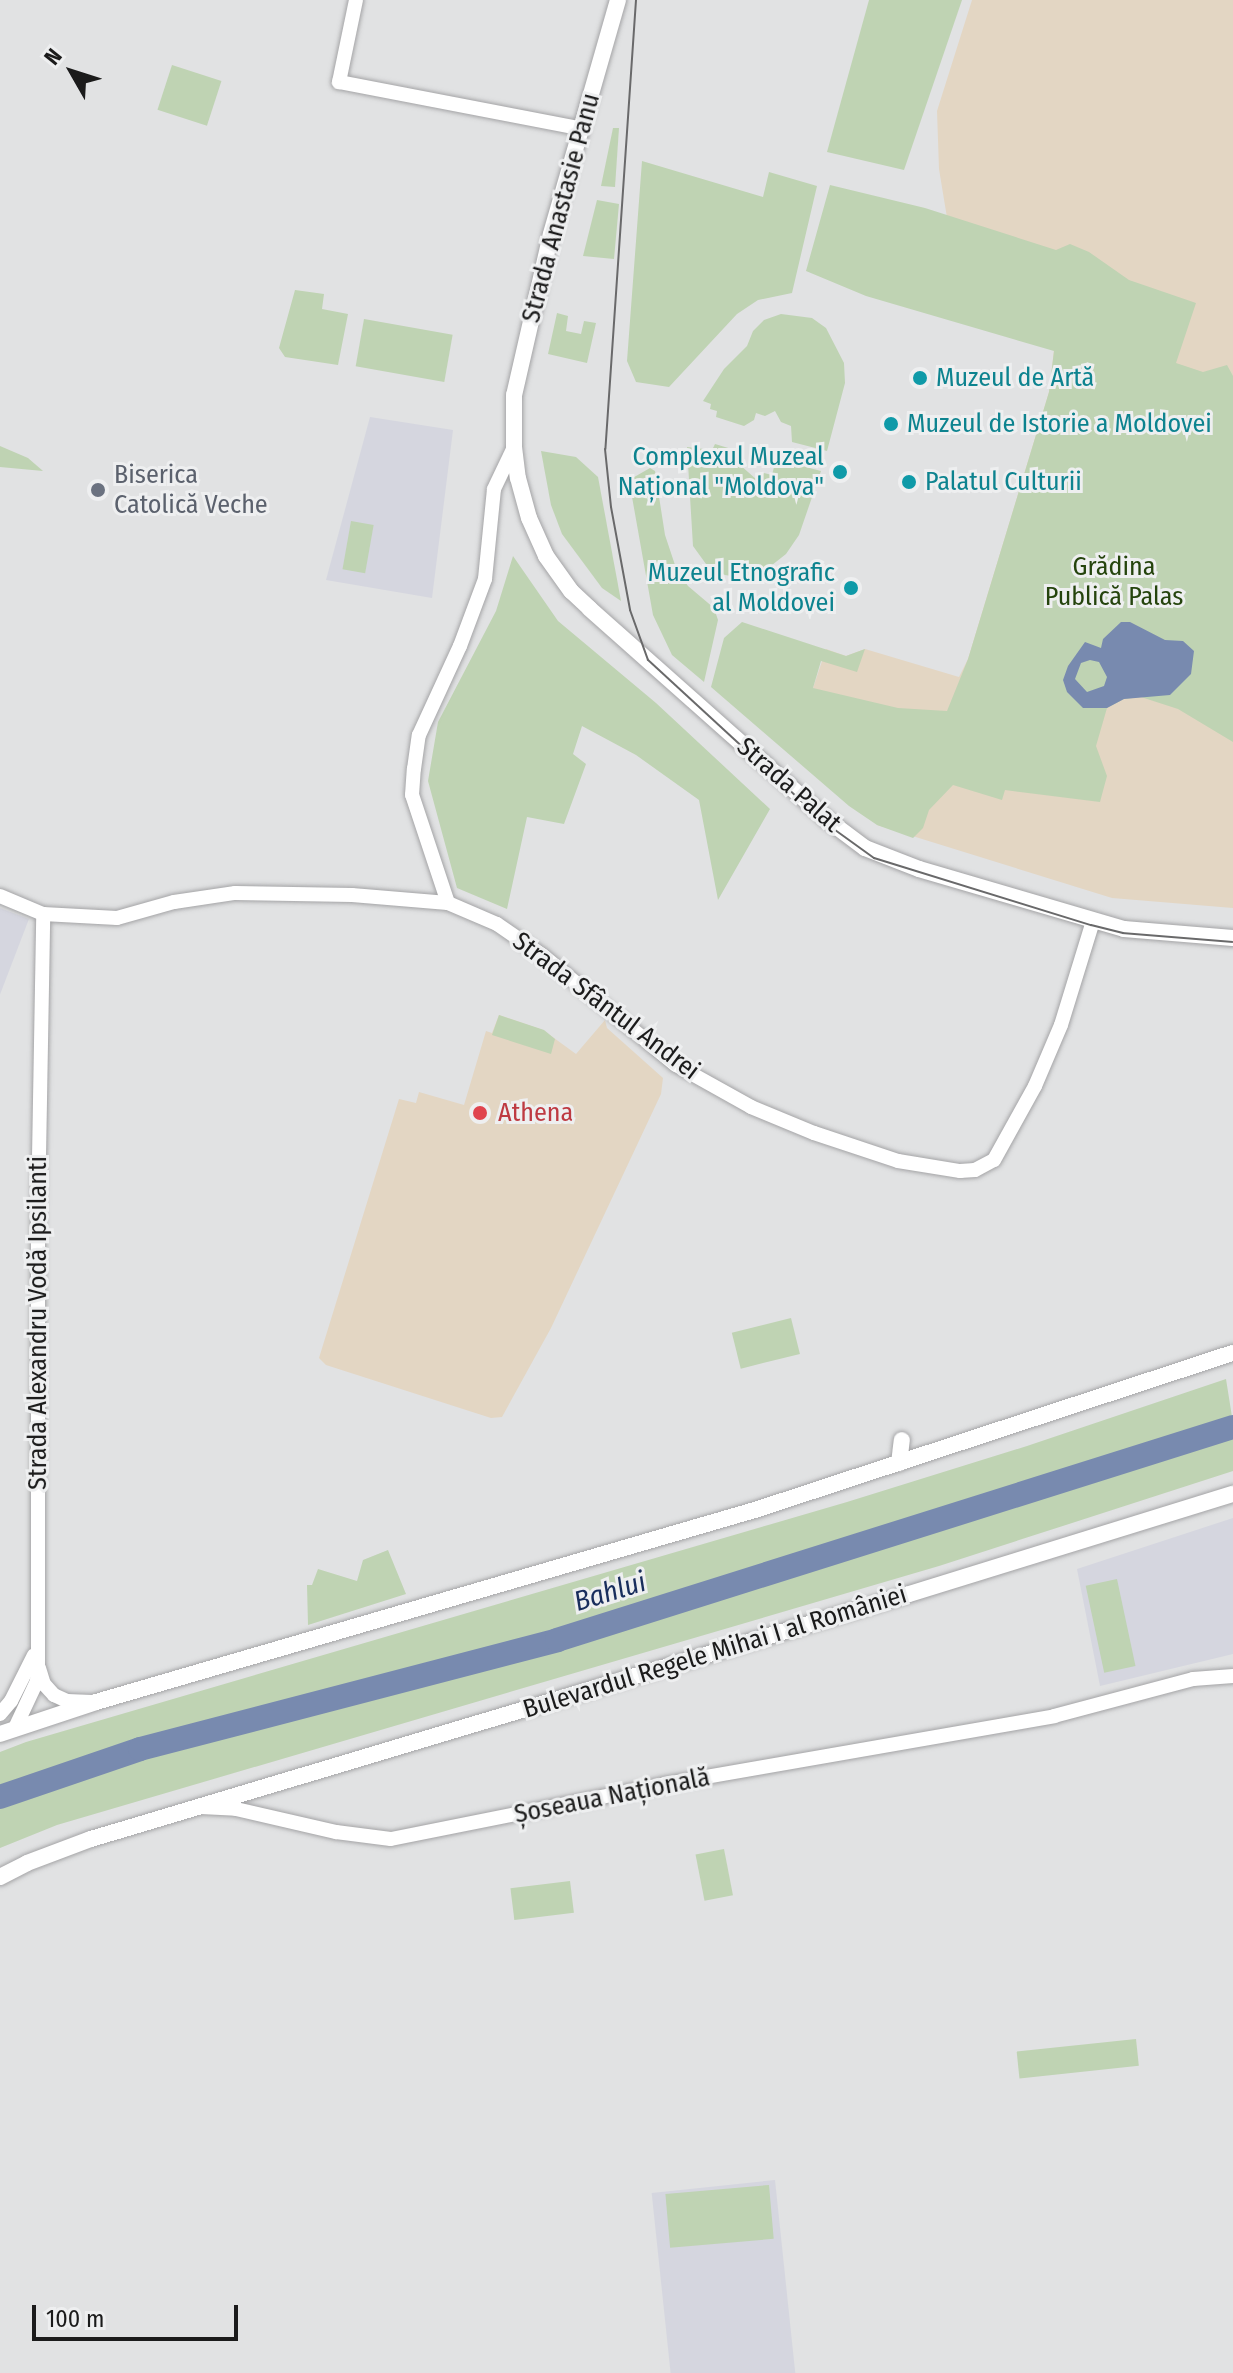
<!DOCTYPE html>
<html>
<head>
<meta charset="utf-8">
<style>
	body { margin:0 }
	#map { position:relative; width:1233px; height:2373px; overflow:hidden; background:#e1e2e3; font-family:"Fira Sans Condensed",sans-serif }
	div>[style] { position:absolute }
	.commercial>* { inset:0; background:#e3d6c3 }
	.built>* { inset:0; background:#d5d6df; transform-origin:0 0 }
	.green>* { inset:0; background:#bfd3b3; transform-origin:0 0 }
	.water>* { inset:0; background:#788aaf }
	.river>* { height:24px; margin:-12px; padding:0 12px; transform-origin:12px; border-radius:12px; background:#788aaf }
	.roads { filter:drop-shadow(0 0 2px #a4a4a6) drop-shadow(0 0 2px #a4a4a6) }
	.tertiary>* { height:14px; margin:-7px; padding:0 7px; transform-origin:7px; border-radius:7px; background:#fff }
	.secondary>* { height:16px; margin:-8px; padding:0 8px; transform-origin:8px; border-radius:8px; background:#fff }
	.tram>* { height:2px; margin:-1px; padding:0 1px; transform-origin:1px; border-radius:1px; background:#69696a }
	.dots>* { width:22px; height:22px; translate:-50% -50%; box-sizing:border-box; border:4px solid #eeeff0; border-radius:50% }
	span { translate:-50% -50%; white-space:nowrap; text-align:center; line-height:1.15; -webkit-text-stroke:6px #eeeff0; paint-order:stroke }
	.street-label { font-size:26px; color:#1b1b1b }
	.culture-label { font-size:26px; color:#0d838f }
	.left { translate:0 -50%; text-align:left }
	.right { translate:-100% -50%; text-align:right }
	.worship-label { font-size:26px; color:#5b616d }
	.park-label { font-size:26px; color:#25440d }
	.health-label { font-size:26px; color:#be3a42 }
	.water-label { font-size:28px; color:#182d5c; font-style:italic }
	.north { position:absolute; left:32px; top:32px; width:80px; height:80px; -webkit-text-stroke:6px #eeeff0; paint-order:stroke; rotate:309deg; font-size:22px; font-weight:700; line-height:32px; text-align:center; color:#1b1b1b }
	.north::after { content:''; display:block; margin:auto; width:28px; height:36px; background:#1b1b1b; clip-path:polygon(50% 0,100% 100%,50% 72%,0 100%) }
	.scale { position:absolute; left:32px; top:2305px; width:206px; height:36px; box-sizing:border-box; border:4px solid #1b1b1b; border-top:0; padding-left:10px; font-size:24px; line-height:28px; white-space:nowrap; color:#1b1b1b; -webkit-text-stroke:6px #eeeff0; paint-order:stroke }
</style>
</head>
<body>
<div id="map">
	<div class="commercial">
		<i style="clip-path:polygon(972px 0,1233px 0,1233px 908px,1112px 898px,877px 825px,903px 746px,813px 688px,826px 649px,846px 656px,865px 649px,959px 677px,968px 659px,1049px 392px,1054px 350px,951px 242px,939px 169px,937px 111px)"></i>
		<i style="clip-path:polygon(499px 1015px,543px 1030px,576px 1054px,605px 1020px,607px 1028px,663px 1078px,661px 1094px,551px 1328px,502px 1417px,491px 1418px,326px 1365px,319px 1358px,399px 1099px,416px 1103px,419px 1092px,464px 1105px,486px 1031px,492px 1033px)"></i>
	</div>
	<div class="built">
		<i style="clip-path:polygon(370px 417px,453px 430px,432px 598px,326px 580px)"></i>
		<i style="left:0;top:908px;width:31px;height:121px;rotate:21deg"></i>
		<i style="clip-path:polygon(1233px 1518px,1233px 1654px,1100px 1686px,1077px 1569px)"></i>
		<i style="left:775px;top:2180px;width:194px;height:124px;rotate:84deg"></i>
	</div>
	<div class="green">
		<i style="clip-path:polygon(869px 0,962px 0,904px 170px,827px 152px)"></i>
		<i style="left:172px;top:65px;width:52px;height:47px;rotate:18deg"></i>
		<i style="clip-path:polygon(613px 128px,619px 128px,615px 187px,601px 186px)"></i>
		<i style="clip-path:polygon(642px 161px,763px 197px,769px 172px,817px 186px,792px 293px,758px 300px,737px 314px,669px 387px,636px 382px,627px 361px)"></i>
		<i style="clip-path:polygon(830px 185px,925px 208px,1056px 250px,1070px 244px,1089px 252px,1129px 280px,1196px 303px,1176px 363px,1203px 372px,1227px 365px,1233px 376px,1233px 742px,1178px 709px,1141px 697px,1124px 699px,1107px 708px,1096px 746px,1107px 776px,1100px 802px,1005px 790px,1002px 800px,953px 785px,929px 810px,923px 828px,913px 838px,877px 825px,849px 806px,711px 687px,724px 638px,742px 622px,846px 656px,865px 649px,857px 672px,821px 661px,813px 688px,898px 708px,947px 711px,968px 659px,1049px 392px,1054px 351px,866px 296px,806px 271px)"></i>
		<i style="clip-path:polygon(597px 200px,619px 204px,614px 259px,583px 256px)"></i>
		<i style="clip-path:polygon(295px 290px,324px 294px,322px 309px,348px 314px,338px 365px,285px 357px,279px 348px)"></i>
		<i style="clip-path:polygon(557px 313px,568px 316px,566px 331px,581px 334px,584px 321px,596px 323px,587px 363px,548px 354px)"></i>
		<i style="clip-path:polygon(781px 314px,812px 318px,826px 328px,844px 363px,845px 383px,827px 451px,792px 442px,791px 426px,781px 422px,775px 411px,765px 416px,756px 413px,754px 420px,744px 426px,716px 417px,717px 411px,710px 409px,711px 404px,703px 401px,724px 369px,747px 346px,753px 331px,764px 320px)"></i>
		<i style="left:364px;top:319px;width:90px;height:48px;rotate:10deg"></i>
		<i style="clip-path:polygon(715px 444px,735px 450px,740px 465px,756px 479px,764px 473px,772px 475px,774px 467px,781px 468px,783px 461px,821px 471px,799px 535px,786px 554px,767px 569px,745px 578px,725px 575px,706px 564px,693px 546px,687px 447px,712px 450px)"></i>
		<i style="clip-path:polygon(0 446px,28px 458px,43px 471px,0 467px)"></i>
		<i style="clip-path:polygon(541px 451px,576px 457px,598px 477px,621px 601px,602px 588px,562px 534px,551px 505px)"></i>
		<i style="clip-path:polygon(650px 468px,655px 471px,665px 535px,676px 568px,688px 586px,714px 608px,718px 620px,704px 682px,672px 655px,653px 615px,629px 480px)"></i>
		<i style="left:351px;top:521px;width:23px;height:49px;rotate:10deg"></i>
		<i style="clip-path:polygon(513px 556px,558px 621px,656px 703px,770px 809px,718px 900px,699px 800px,636px 755px,582px 726px,573px 754px,586px 764px,564px 824px,527px 817px,507px 909px,457px 888px,428px 781px,438px 722px,496px 611px)"></i>
		<i style="clip-path:polygon(499px 1015px,544px 1030px,555px 1039px,551px 1054px,492px 1035px)"></i>
		<i style="left:791px;top:1318px;width:37px;height:61px;rotate:76deg"></i>
		<i style="clip-path:polygon(1226px 1379px,1233px 1423px,1233px 1471px,939px 1566px,57px 1825px,0 1848px,0 1752px,26px 1742px,847px 1502px,1027px 1446px)"></i>
		<i style="clip-path:polygon(388px 1550px,406px 1594px,308px 1625px,307px 1585px,312px 1585px,318px 1569px,357px 1581px,363px 1560px)"></i>
		<i style="left:1117px;top:1579px;width:89px;height:32px;rotate:78deg"></i>
		<i style="left:724px;top:1849px;width:47px;height:29px;rotate:79deg"></i>
		<i style="left:570px;top:1881px;width:32px;height:60px;rotate:83deg"></i>
		<i style="left:1136px;top:2039px;width:27px;height:120px;rotate:84deg"></i>
		<i style="left:769px;top:2185px;width:54px;height:104px;rotate:85deg"></i>
	</div>
	<div class="water">
		<i style="clip-path:polygon(evenodd,1121px 622px,1130px 622px,1165px 640px,1183px 641px,1194px 651px,1191px 674px,1170px 695px,1124px 699px,1107px 708px,1083px 708px,1067px 692px,1063px 680px,1068px 666px,1085px 642px,1101px 648px,1103px 639px,1121px 622px,1090px 660px,1099px 662px,1107px 677px,1104px 686px,1087px 692px,1075px 679px,1081px 663px,1090px 660px)"></i>
	</div>
	<div class="river">
		<i style="left:0;top:1797px;width:148px;rotate:-18.9deg"></i>
		<i style="left:140px;top:1749px;width:431px;rotate:-14.6deg"></i>
		<i style="left:557px;top:1640px;width:709px;rotate:-17.49deg"></i>
	</div>
	<div class="roads">
		<div class="tertiary">
			<i style="left:356px;top:0;width:84px;rotate:101.7deg"></i>
			<i style="left:339px;top:82px;width:248px;rotate:10.9deg"></i>
			<i style="left:0;top:896px;width:47px;rotate:22.7deg"></i>
			<i style="left:43px;top:914px;width:74px;rotate:3.1deg"></i>
			<i style="left:117px;top:918px;width:59px;rotate:-15.7deg"></i>
			<i style="left:174px;top:902px;width:62px;rotate:-8.4deg"></i>
			<i style="left:235px;top:893px;width:117px;rotate:1deg"></i>
			<i style="left:352px;top:895px;width:96px;rotate:4.8deg"></i>
			<i style="left:448px;top:903px;width:53px;rotate:23.2deg"></i>
			<i style="left:497px;top:924px;width:55px;rotate:34.6deg"></i>
			<i style="left:542px;top:955px;width:173px;rotate:39.4deg"></i>
			<i style="left:676px;top:1065px;width:86px;rotate:29.2deg"></i>
			<i style="left:751px;top:1107px;width:68px;rotate:22.4deg"></i>
			<i style="left:814px;top:1133px;width:89px;rotate:18.4deg"></i>
			<i style="left:898px;top:1161px;width:63px;rotate:9.2deg"></i>
			<i style="left:960px;top:1171px;width:15px;rotate:-4deg"></i>
			<i style="left:975px;top:1170px;width:21px;rotate:-28deg"></i>
			<i style="left:994px;top:1160px;width:85px;rotate:-61deg"></i>
			<i style="left:1035px;top:1086px;width:66px;rotate:-66.9deg"></i>
			<i style="left:1061px;top:1025px;width:109px;rotate:-72.9deg"></i>
			<i style="left:448px;top:903px;width:114px;rotate:-108.4deg"></i>
			<i style="left:412px;top:795px;width:26px;rotate:-86deg"></i>
			<i style="left:414px;top:769px;width:34px;rotate:-82deg"></i>
			<i style="left:419px;top:735px;width:98px;rotate:-65.3deg"></i>
			<i style="left:460px;top:646px;width:72px;rotate:-69.5deg"></i>
			<i style="left:485px;top:579px;width:90px;rotate:-84.3deg"></i>
			<i style="left:494px;top:489px;width:47px;rotate:-64.5deg"></i>
			<i style="left:39px;top:1668px;width:17px;rotate:73deg"></i>
			<i style="left:44px;top:1684px;width:15px;rotate:48deg"></i>
			<i style="left:54px;top:1695px;width:14px;rotate:25deg"></i>
			<i style="left:67px;top:1701px;width:25px;rotate:2deg"></i>
			<i style="left:0;top:1714px;width:17px;rotate:-50deg"></i>
			<i style="left:11px;top:1701px;width:51px;rotate:-63.4deg"></i>
			<i style="left:15px;top:1728px;width:52px;rotate:-64.9deg"></i>
			<i style="left:37px;top:1681px;width:17px;rotate:-87deg"></i>
			<i style="left:38px;top:1664px;width:449px;rotate:-90deg"></i>
			<i style="left:38px;top:1215px;width:301px;rotate:-89deg"></i>
			<i style="left:201px;top:1807px;width:35px;rotate:3deg"></i>
			<i style="left:236px;top:1809px;width:103px;rotate:13deg"></i>
			<i style="left:336px;top:1832px;width:55px;rotate:7.3deg"></i>
			<i style="left:391px;top:1839px;width:280px;rotate:-11.3deg"></i>
			<i style="left:666px;top:1784px;width:394px;rotate:-9.9deg"></i>
			<i style="left:1054px;top:1716px;width:144px;rotate:-14.9deg"></i>
			<i style="left:1193px;top:1679px;width:40px;rotate:-4.3deg"></i>
		</div>
		<div class="secondary">
			<i style="left:618px;top:0;width:243px;rotate:106deg"></i>
			<i style="left:551px;top:234px;width:165px;rotate:102.9deg"></i>
			<i style="left:514px;top:395px;width:52px;rotate:90deg"></i>
			<i style="left:514px;top:447px;width:31px;rotate:83deg"></i>
			<i style="left:518px;top:478px;width:41px;rotate:74.6deg"></i>
			<i style="left:529px;top:518px;width:42px;rotate:65.9deg"></i>
			<i style="left:546px;top:556px;width:43px;rotate:54.5deg"></i>
			<i style="left:571px;top:591px;width:26px;rotate:43deg"></i>
			<i style="left:590px;top:609px;width:314px;rotate:41.6deg"></i>
			<i style="left:825px;top:818px;width:50px;rotate:36.9deg"></i>
			<i style="left:865px;top:848px;width:58px;rotate:21.3deg"></i>
			<i style="left:919px;top:869px;width:214px;rotate:16.3deg"></i>
			<i style="left:1124px;top:929px;width:109px;rotate:4.7deg"></i>
			<i style="left:899px;top:1463px;width:23px;rotate:-83deg"></i>
			<i style="left:0;top:1734px;width:101px;rotate:-18.4deg"></i>
			<i style="left:96px;top:1702px;width:690px;rotate:-16.25deg"></i>
			<i style="left:758px;top:1509px;width:500px;rotate:-18.2deg"></i>
			<i style="left:0;top:1877px;width:30px;rotate:-27deg"></i>
			<i style="left:27px;top:1863px;width:68px;rotate:-20.6deg"></i>
			<i style="left:91px;top:1839px;width:851px;rotate:-16.67deg"></i>
			<i style="left:906px;top:1595px;width:342px;rotate:-17.2deg"></i>
		</div>
	</div>
	<div class="tram">
		<i style="left:636px;top:0;width:450px;rotate:93.9deg"></i>
		<i style="left:605px;top:449px;width:58px;rotate:84.1deg"></i>
		<i style="left:611px;top:507px;width:105px;rotate:79.5deg"></i>
		<i style="left:630px;top:610px;width:53px;rotate:70.2deg"></i>
		<i style="left:648px;top:660px;width:239px;rotate:42.6deg"></i>
		<i style="left:824px;top:822px;width:62px;rotate:35.8deg"></i>
		<i style="left:874px;top:858px;width:227px;rotate:17.2deg"></i>
		<i style="left:1091px;top:925px;width:33px;rotate:14deg"></i>
		<i style="left:1123px;top:933px;width:110px;rotate:4.7deg"></i>
	</div>
	<div class="dots">
		<i style="left:920px;top:378px;background:#0f9aa8"></i>
		<i style="left:891px;top:424px;background:#0f9aa8"></i>
		<i style="left:840px;top:472px;background:#0f9aa8"></i>
		<i style="left:909px;top:482px;background:#0f9aa8"></i>
		<i style="left:98px;top:490px;background:#6b7280"></i>
		<i style="left:851px;top:588px;background:#0f9aa8"></i>
		<i style="left:480px;top:1113px;background:#e0444e"></i>
	</div>
	<div class="street-label">
		<span style="left:561px;top:208px;rotate:-75deg">Strada Anastasie Panu</span>
		<span style="left:789px;top:785px;rotate:41deg">Strada Palat</span>
		<span style="left:606px;top:1006px;rotate:37deg">Strada Sfântul Andrei</span>
		<span style="left:38px;top:1323px;rotate:-90deg">Strada Alexandru Vodă Ipsilanti</span>
		<span style="left:715px;top:1652px;rotate:-17deg">Bulevardul Regele Mihai I al României</span>
		<span style="left:612px;top:1796px;rotate:-11deg">Șoseaua Națională</span>
	</div>
	<div class="culture-label">
		<span class="left" style="left:936px;top:378px">Muzeul de Artă</span>
		<span class="left" style="left:907px;top:424px">Muzeul de Istorie a Moldovei</span>
		<span class="right" style="left:824px;top:472px">Complexul Muzeal<br>Național "Moldova"</span>
		<span class="left" style="left:925px;top:482px">Palatul Culturii</span>
		<span class="right" style="left:835px;top:588px">Muzeul Etnografic<br>al Moldovei</span>
	</div>
	<div class="worship-label">
		<span class="left" style="left:114px;top:490px">Biserica<br>Catolică Veche</span>
	</div>
	<div class="park-label">
		<span style="left:1114px;top:582px">Grădina<br>Publică Palas</span>
	</div>
	<div class="health-label">
		<span class="left" style="left:498px;top:1113px">Athena</span>
	</div>
	<div class="water-label">
		<span style="left:610px;top:1592px;rotate:-17deg">Bahlui</span>
	</div>
	<div class="north">N</div>
	<div class="scale">100 m</div>
</div>
</body>
</html>
